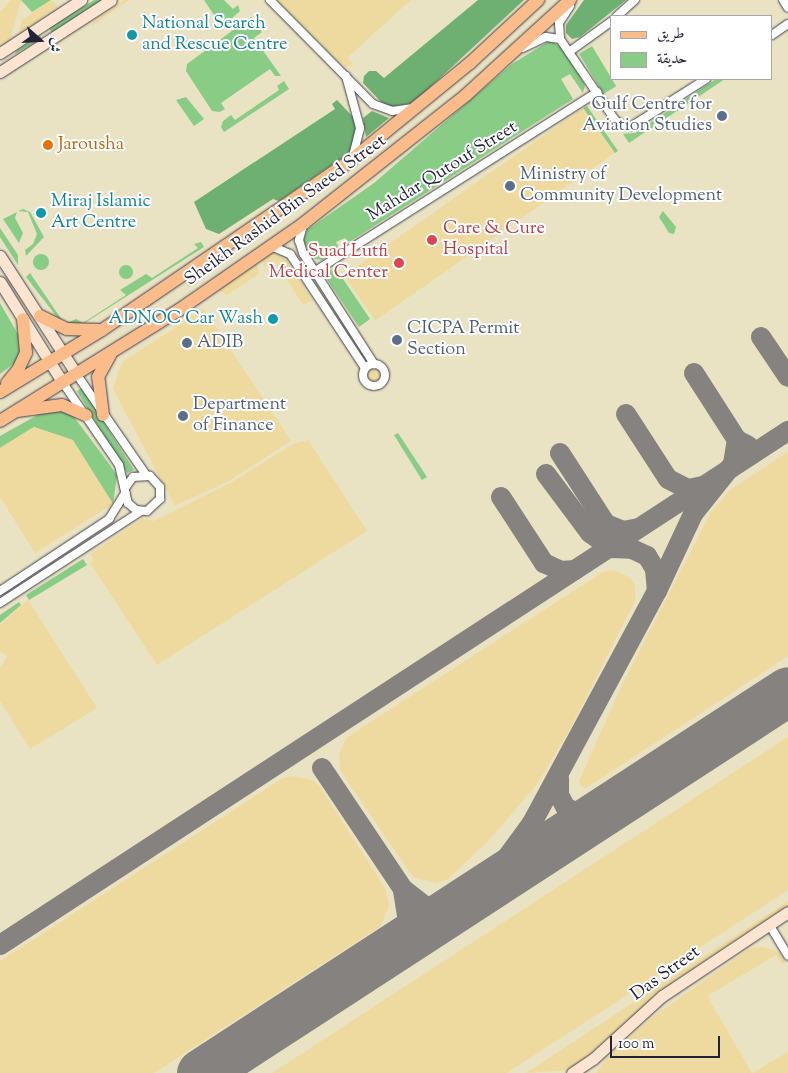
<!DOCTYPE html>
<html>
<head>
<meta charset="utf-8">
<style>
	body { margin:0 }
	#map { position:relative; width:788px; height:1073px; overflow:hidden; background:#e9e3c3; font-family:"Sorts Mill Goudy",Amiri,serif }
	div>[style] { position:absolute }
	.green>* { inset:0; background:#88cc85; transform-origin:0 0 }
	.round { border-radius:50% }
	.forest>* { inset:0; background:#6eb072 }
	.sand>* { inset:0; background:#eeda9e; transform-origin:0 0 }
	.taxiway>* { height:20px; margin:-10px; padding:0 10px; transform-origin:10px; border-radius:10px; background:#86827f }
	.runway>* { height:49px; margin:-24.5px; padding:0 24.5px; transform-origin:24.5px; border-radius:24.5px; background:#86827f }
	.roads { filter:drop-shadow(0 0 1px #403f4f) drop-shadow(0 0 1px #403f4f) }
	.street>* { height:8px; margin:-4px; padding:0 4px; transform-origin:4px; border-radius:4px; background:#fff }
	.street>.ring { margin:-4px; padding:0; box-sizing:content-box; background:none; border:8px solid #fff; border-radius:50% }
	.secondary>* { height:11px; margin:-5.5px; padding:0 5.5px; transform-origin:5.5px; border-radius:5.5px; background:#fde4d1 }
	.primary>* { height:12px; margin:-6px; padding:0 6px; transform-origin:6px; border-radius:6px; background:#fabc8b }
	.dots>* { width:14px; height:14px; translate:-50% -50%; box-sizing:border-box; border:2px solid #fff; border-radius:50% }
	span { translate:-50% -50%; white-space:nowrap; text-align:center; line-height:1.15; -webkit-text-stroke:4px #fff; paint-order:stroke }
	.culture-label { font-size:18px; color:#0d838f }
	.left { translate:0 -50%; text-align:left }
	.right { translate:-100% -50%; text-align:right }
	.service-label { font-size:18px; color:#4e5e75 }
	.food-label { font-size:18px; color:#c56008 }
	.street-label { font-size:18px; color:#22223b }
	.health-label { font-size:18px; color:#be3a42 }
	.legend { position:absolute; left:610px; top:15px; width:162px; height:65px; box-sizing:border-box; background:#fff; border:1px solid #a7a7b1; margin:0; padding:6px 9px; list-style:none; font-size:15px; color:#22223b }
	.legend li { display:flex; align-items:center; gap:10px; height:25px }
	.legend b { width:25px; border:1px solid #a7a7b1 }
	.north { position:absolute; left:15px; top:15px; width:50px; height:50px; -webkit-text-stroke:4px #fff; paint-order:stroke; rotate:109deg; font-size:14px; font-weight:700; line-height:20px; text-align:center; color:#22223b }
	.north::after { content:''; display:block; margin:auto; width:18px; height:22px; background:#22223b; clip-path:polygon(50% 0,100% 100%,50% 72%,0 100%) }
	.scale { position:absolute; left:610px; top:1036px; width:110px; height:22px; box-sizing:border-box; border:2px solid #22223b; border-top:0; padding-left:6px; font-size:15px; line-height:18px; white-space:nowrap; color:#22223b; -webkit-text-stroke:4px #fff; paint-order:stroke }
</style>
</head>
<body>
<div id="map">
	<div class="green">
		<i style="clip-path:polygon(21px 0,51px 0,32px 12px)"></i>
		<i style="clip-path:polygon(94px 0,103px 0,52px 33px,49px 28px)"></i>
		<i style="clip-path:polygon(204px 0,224px 0,233px 9px,238px 5px,240px 11px,222px 27px)"></i>
		<i style="clip-path:polygon(251px 17px,262px 32px,254px 38px,281px 76px,275px 76px,270px 69px,221px 103px,225px 109px,220px 112px,212px 111px,186px 71px,187px 64px)"></i>
		<i style="clip-path:polygon(40px 35px,42px 39px,15px 54px,16px 51px)"></i>
		<i style="clip-path:polygon(549px 41px,562px 47px,585px 85px,583px 93px,570px 74px,561px 79px,573px 99px,349px 242px,345px 238px,336px 242px,339px 248px,322px 260px,315px 259px,303px 242px,307px 230px,374px 183px,512px 64px)"></i>
		<i style="left:592px;top:46px;width:47px;height:15px;rotate:59deg"></i>
		<i style="clip-path:polygon(716px 79px,725px 79px,629px 143px,623px 134px,635px 133px)"></i>
		<i style="clip-path:polygon(284px 81px,289px 89px,224px 132px,221px 127px,223px 121px,231px 115px,235px 120px,279px 90px,277px 86px)"></i>
		<i style="clip-path:polygon(186px 97px,204px 119px,194px 126px,176px 100px)"></i>
		<i style="clip-path:polygon(587px 106px,618px 151px,615px 153px,583px 108px)"></i>
		<i style="clip-path:polygon(23px 209px,30px 212px,44px 237px,26px 256px,25px 250px,33px 244px,37px 234px,28px 212px,18px 211px)"></i>
		<i style="clip-path:polygon(663px 211px,676px 227px,674px 234px,669px 233px,659px 217px)"></i>
		<i style="clip-path:polygon(17px 212px,15px 218px,23px 233px,19px 243px,3px 219px)"></i>
		<i style="clip-path:polygon(0 228px,18px 255px,18px 265px,0 237px)"></i>
		<i style="clip-path:polygon(201px 242px,204px 247px,80px 326px,60px 321px,26px 277px,30px 273px,62px 320px,67px 323px,76px 319px,83px 323px,126px 295px,120px 290px,146px 274px,152px 278px,198px 248px,194px 244px)"></i>
		<i class="round" style="left:33px;top:254px;width:16px;height:16px"></i>
		<i class="round" style="left:119px;top:265px;width:14px;height:14px"></i>
		<i style="clip-path:polygon(335px 267px,370px 319px,359px 327px,328px 281px,327px 273px)"></i>
		<i style="clip-path:polygon(0 303px,19px 336px,21px 350px,16px 362px,0 374px)"></i>
		<i style="clip-path:polygon(82px 388px,134px 470px,127px 473px,77px 391px)"></i>
		<i style="clip-path:polygon(50px 408px,71px 413px,110px 465px,117px 476px,113px 504px,72px 440px,34px 427px,0 448px,0 436px)"></i>
		<i style="clip-path:polygon(398px 433px,427px 477px,422px 480px,394px 435px)"></i>
		<i style="clip-path:polygon(83px 559px,87px 565px,29px 600px,26px 595px)"></i>
		<i style="clip-path:polygon(19px 602px,21px 605px,0 623px,0 615px)"></i>
	</div>
	<div class="forest">
		<i style="clip-path:polygon(478px 0,524px 0,413px 103px,392px 107px,381px 102px,363px 83px,364px 76px,369px 71px,376px 71px,384px 78px)"></i>
		<i style="clip-path:polygon(584px 0,626px 0,580px 37px,572px 39px,566px 33px,566px 25px)"></i>
		<i style="clip-path:polygon(337px 100px,354px 118px,357px 134px,349px 153px,279px 201px,273px 199px,219px 234px,206px 229px,194px 202px,335px 109px,332px 104px)"></i>
		<i style="clip-path:polygon(372px 111px,389px 118px,366px 137px,363px 118px)"></i>
	</div>
	<div class="sand">
		<i style="clip-path:polygon(11px 0,21px 0,10px 40px,0 46px,0 12px)"></i>
		<i style="clip-path:polygon(51px 0,58px 6px,18px 36px,22px 20px)"></i>
		<i style="clip-path:polygon(124px 0,129px 0,92px 26px,94px 21px)"></i>
		<i style="clip-path:polygon(277px 0,411px 0,347px 58px,354px 64px,348px 67px,343px 66px)"></i>
		<i style="left:583px;top:108px;width:55px;height:292px;rotate:55deg"></i>
		<i style="clip-path:polygon(271px 251px,282px 252px,312px 300px,303px 305px,275px 261px,264px 267px,262px 261px)"></i>
		<i style="clip-path:polygon(257px 263px,259px 274px,227px 295px,218px 290px)"></i>
		<i style="clip-path:polygon(313px 278px,348px 331px,346px 333px)"></i>
		<i style="clip-path:polygon(204px 309px,291px 441px,229px 481px,175px 506px,113px 389px,122px 362px)"></i>
		<i class="round" style="left:368px;top:369px;width:12px;height:12px"></i>
		<i style="clip-path:polygon(34px 427px,73px 440px,113px 504px,35px 553px,0 497px,0 448px)"></i>
		<i style="clip-path:polygon(308px 440px,367px 531px,157px 665px,90px 563px,94px 560px,90px 554px,143px 518px,154px 521px,232px 482px,293px 444px)"></i>
		<i style="clip-path:polygon(788px 452px,788px 656px,586px 788px,581px 787px,579px 781px,623px 683px,711px 512px,730px 490px)"></i>
		<i style="clip-path:polygon(614px 570px,629px 577px,635px 585px,635px 601px,571px 727px,538px 783px,490px 839px,448px 879px,436px 883px,413px 877px,341px 772px,339px 754px,346px 738px,603px 572px)"></i>
		<i style="clip-path:polygon(28px 600px,97px 708px,30px 749px,0 701px,0 668px,7px 656px,0 652px,0 625px)"></i>
		<i style="clip-path:polygon(788px 737px,788px 890px,507px 1073px,272px 1073px)"></i>
		<i style="clip-path:polygon(293px 776px,312px 780px,320px 787px,385px 888px,389px 905px,381px 926px,154px 1073px,0 1073px,0 961px,283px 778px)"></i>
		<i style="clip-path:polygon(788px 901px,788px 914px,739px 942px,573px 1070px,526px 1073px)"></i>
		<i style="clip-path:polygon(763px 947px,779px 952px,786px 962px,782px 964px,776px 955px,707px 996px,752px 1073px,788px 1052px,788px 1073px,596px 1073px,609px 1056px,650px 1019px,749px 949px)"></i>
	</div>
	<div class="taxiway">
		<i style="left:761px;top:337px;width:48px;rotate:56deg"></i>
		<i style="left:694px;top:373px;width:80px;rotate:57.3deg"></i>
		<i style="left:737px;top:440px;width:13px;rotate:27deg"></i>
		<i style="left:626px;top:414px;width:77px;rotate:57.1deg"></i>
		<i style="left:668px;top:479px;width:22px;rotate:27deg"></i>
		<i style="left:688px;top:489px;width:15px;rotate:-11deg"></i>
		<i style="left:560px;top:453px;width:85px;rotate:57.1deg"></i>
		<i style="left:606px;top:524px;width:18px;rotate:22deg"></i>
		<i style="left:623px;top:531px;width:16px;rotate:-11deg"></i>
		<i style="left:546px;top:474px;width:74px;rotate:53.3deg"></i>
		<i style="left:590px;top:533px;width:14px;rotate:36deg"></i>
		<i style="left:601px;top:541px;width:19px"></i>
		<i style="left:501px;top:497px;width:79px;rotate:56.9deg"></i>
		<i style="left:544px;top:563px;width:19px;rotate:25deg"></i>
		<i style="left:561px;top:571px;width:14px;rotate:-4deg"></i>
		<i style="left:609px;top:548px;width:23px;rotate:2deg"></i>
		<i style="left:632px;top:549px;width:17px;rotate:25deg"></i>
		<i style="left:647px;top:556px;width:15px;rotate:58deg"></i>
		<i style="left:655px;top:569px;width:22px;rotate:85deg"></i>
		<i style="left:322px;top:768px;width:146px;rotate:56.2deg"></i>
		<i style="left:403px;top:889px;width:28px;rotate:38deg"></i>
		<i style="left:425px;top:906px;width:9px;rotate:13deg"></i>
		<i style="left:434px;top:908px;width:30px;rotate:-12deg"></i>
		<i style="left:463px;top:902px;width:59px;rotate:-45deg"></i>
		<i style="left:505px;top:860px;width:46px;rotate:-53.9deg"></i>
		<i style="left:532px;top:823px;width:264px;rotate:-61.7deg"></i>
		<i style="left:657px;top:591px;width:85px;rotate:-64.9deg"></i>
		<i style="left:693px;top:514px;width:64px;rotate:-51.3deg"></i>
		<i style="left:733px;top:464px;width:24px;rotate:-81deg"></i>
		<i style="left:559px;top:778px;width:17px;rotate:90deg"></i>
		<i style="left:559px;top:795px;width:15px;rotate:62deg"></i>
		<i style="left:566px;top:808px;width:14px;rotate:21deg"></i>
		<i style="left:579px;top:813px;width:19px;rotate:6deg"></i>
		<i style="left:0;top:945px;width:941px;rotate:-33.12deg"></i>
		<i style="left:387px;top:952px;width:26px;rotate:-50deg"></i>
		<i style="left:404px;top:932px;width:11px;rotate:-68deg"></i>
		<i style="left:408px;top:922px;width:33px;rotate:-99deg"></i>
	</div>
	<div class="runway">
		<i style="left:201px;top:1073px;width:700px;rotate:-33.05deg"></i>
	</div>
	<div class="roads">
		<div class="street">
			<i style="left:270px;top:0;width:146px;rotate:45.3deg"></i>
			<i style="left:373px;top:104px;width:20px;rotate:20deg"></i>
			<i style="left:392px;top:111px;width:21px;rotate:-8deg"></i>
			<i style="left:783px;top:0;width:9px;rotate:58deg"></i>
			<i style="left:570px;top:6px;width:20px;rotate:123deg"></i>
			<i style="left:559px;top:23px;width:16px;rotate:86deg"></i>
			<i style="left:560px;top:39px;width:98px;rotate:55.8deg"></i>
			<i style="left:615px;top:120px;width:11px;rotate:34deg"></i>
			<i style="left:624px;top:126px;width:8px"></i>
			<i style="left:632px;top:126px;width:88px;rotate:-32.4deg"></i>
			<i style="left:617px;top:16px;width:24px;rotate:-42deg"></i>
			<i style="left:772px;top:35px;width:19px;rotate:-35deg"></i>
			<i style="left:523px;top:48px;width:25px;rotate:-26deg"></i>
			<i style="left:546px;top:37px;width:14px;rotate:8deg"></i>
			<i style="left:569px;top:52px;width:53px;rotate:-35.8deg"></i>
			<i style="left:346px;top:76px;width:54px;rotate:74.9deg"></i>
			<i style="left:360px;top:128px;width:29px;rotate:104deg"></i>
			<i style="left:303px;top:225px;width:16px;rotate:105deg"></i>
			<i style="left:299px;top:240px;width:14px;rotate:73deg"></i>
			<i style="left:303px;top:253px;width:132px;rotate:57.4deg"></i>
			<i style="left:271px;top:246px;width:21px;rotate:23deg"></i>
			<i style="left:290px;top:254px;width:136px;rotate:56.7deg"></i>
			<i style="left:306px;top:277px;width:345px;rotate:-32.4deg"></i>
			<i class="ring" style="left:363px;top:364px;width:14px;height:14px"></i>
			<i style="left:75px;top:372px;width:125px;rotate:55.4deg"></i>
			<i style="left:61px;top:380px;width:103px;rotate:55.7deg"></i>
			<i style="left:119px;top:465px;width:39px;rotate:77deg"></i>
			<i style="left:128px;top:503px;width:11px;rotate:41deg"></i>
			<i style="left:136px;top:510px;width:11px;rotate:5deg"></i>
			<i style="left:147px;top:511px;width:18px;rotate:-43deg"></i>
			<i style="left:160px;top:499px;width:12px;rotate:-90deg"></i>
			<i style="left:160px;top:487px;width:15px;rotate:-132deg"></i>
			<i style="left:150px;top:476px;width:17px;rotate:177deg"></i>
			<i style="left:133px;top:477px;width:14px;rotate:126deg"></i>
			<i style="left:0;top:591px;width:131px;rotate:-33.4deg"></i>
			<i style="left:109px;top:519px;width:31px;rotate:-58deg"></i>
			<i style="left:0;top:603px;width:168px;rotate:-33.1deg"></i>
			<i style="left:772px;top:929px;width:31px;rotate:59deg"></i>
		</div>
		<div class="secondary">
			<i style="left:0;top:53px;width:97px;rotate:-33.2deg"></i>
			<i style="left:0;top:72px;width:132px;rotate:-33deg"></i>
			<i style="left:0;top:256px;width:138px;rotate:57.1deg"></i>
			<i style="left:0;top:282px;width:115px;rotate:58.1deg"></i>
			<i style="left:572px;top:1073px;width:25px;rotate:-34deg"></i>
			<i style="left:593px;top:1059px;width:93px;rotate:-42.4deg"></i>
			<i style="left:662px;top:996px;width:151px;rotate:-33.7deg"></i>
		</div>
		<div class="primary">
			<i style="left:40px;top:316px;width:30px;rotate:26deg"></i>
			<i style="left:67px;top:329px;width:32px;rotate:2deg"></i>
			<i style="left:7px;top:383px;width:17px;rotate:-50deg"></i>
			<i style="left:18px;top:370px;width:19px;rotate:-65deg"></i>
			<i style="left:26px;top:353px;width:34px;rotate:-95deg"></i>
			<i style="left:0;top:392px;width:119px;rotate:-31.3deg"></i>
			<i style="left:102px;top:330px;width:301px;rotate:-34.3deg"></i>
			<i style="left:351px;top:160px;width:154px;rotate:-39.2deg"></i>
			<i style="left:470px;top:63px;width:93px;rotate:-42.8deg"></i>
			<i style="left:17px;top:411px;width:45px;rotate:-7.6deg"></i>
			<i style="left:62px;top:405px;width:26px;rotate:23deg"></i>
			<i style="left:103px;top:415px;width:38px;rotate:-97deg"></i>
			<i style="left:98px;top:377px;width:25px;rotate:-61deg"></i>
			<i style="left:0;top:421px;width:211px;rotate:-31.8deg"></i>
			<i style="left:179px;top:310px;width:152px;rotate:-34.8deg"></i>
			<i style="left:304px;top:223px;width:206px;rotate:-38.3deg"></i>
			<i style="left:466px;top:95px;width:141px;rotate:-42.4deg"></i>
		</div>
	</div>
	<div class="dots">
		<i style="left:132px;top:35px;background:#0f9aa8"></i>
		<i style="left:722px;top:116px;background:#5c6f8a"></i>
		<i style="left:48px;top:145px;background:#e8710a"></i>
		<i style="left:510px;top:186px;background:#5c6f8a"></i>
		<i style="left:41px;top:213px;background:#0f9aa8"></i>
		<i style="left:432px;top:240px;background:#e0444e"></i>
		<i style="left:399px;top:263px;background:#e0444e"></i>
		<i style="left:273px;top:319px;background:#0f9aa8"></i>
		<i style="left:397px;top:340px;background:#5c6f8a"></i>
		<i style="left:187px;top:343px;background:#5c6f8a"></i>
		<i style="left:183px;top:416px;background:#5c6f8a"></i>
	</div>
	<div class="culture-label">
		<span class="left" style="left:142px;top:35px">National Search<br>and Rescue Centre</span>
		<span class="left" style="left:51px;top:213px">Miraj Islamic<br>Art Centre</span>
		<span class="right" style="left:263px;top:319px">ADNOC Car Wash</span>
	</div>
	<div class="service-label">
		<span class="right" style="left:712px;top:116px">Gulf Centre for<br>Aviation Studies</span>
		<span class="left" style="left:520px;top:186px">Ministry of<br>Community Development</span>
		<span class="left" style="left:407px;top:340px">CICPA Permit<br>Section</span>
		<span class="left" style="left:197px;top:343px">ADIB</span>
		<span class="left" style="left:193px;top:416px">Department<br>of Finance</span>
	</div>
	<div class="food-label">
		<span class="left" style="left:58px;top:145px">Jarousha</span>
	</div>
	<div class="street-label">
		<span style="left:443px;top:172px;rotate:-32deg">Mahdar Qutouf Street</span>
		<span style="left:286px;top:211px;rotate:-36deg">Sheikh Rashid Bin Saeed Street</span>
		<span style="left:666px;top:974px;rotate:-36deg">Das Street</span>
	</div>
	<div class="health-label">
		<span class="left" style="left:443px;top:240px">Care &amp; Cure<br>Hospital</span>
		<span class="right" style="left:388px;top:263px">Suad Lutfi<br>Medical Center</span>
	</div>
	<ul class="legend">
	<li><b style="height:6px;background:#fabc8b"></b>طريق</li>
	<li><b style="height:14px;background:#88cc85"></b>حديقة</li>
	</ul>
	<div class="north">ش</div>
	<div class="scale">100 m</div>
</div>
</body>
</html>
